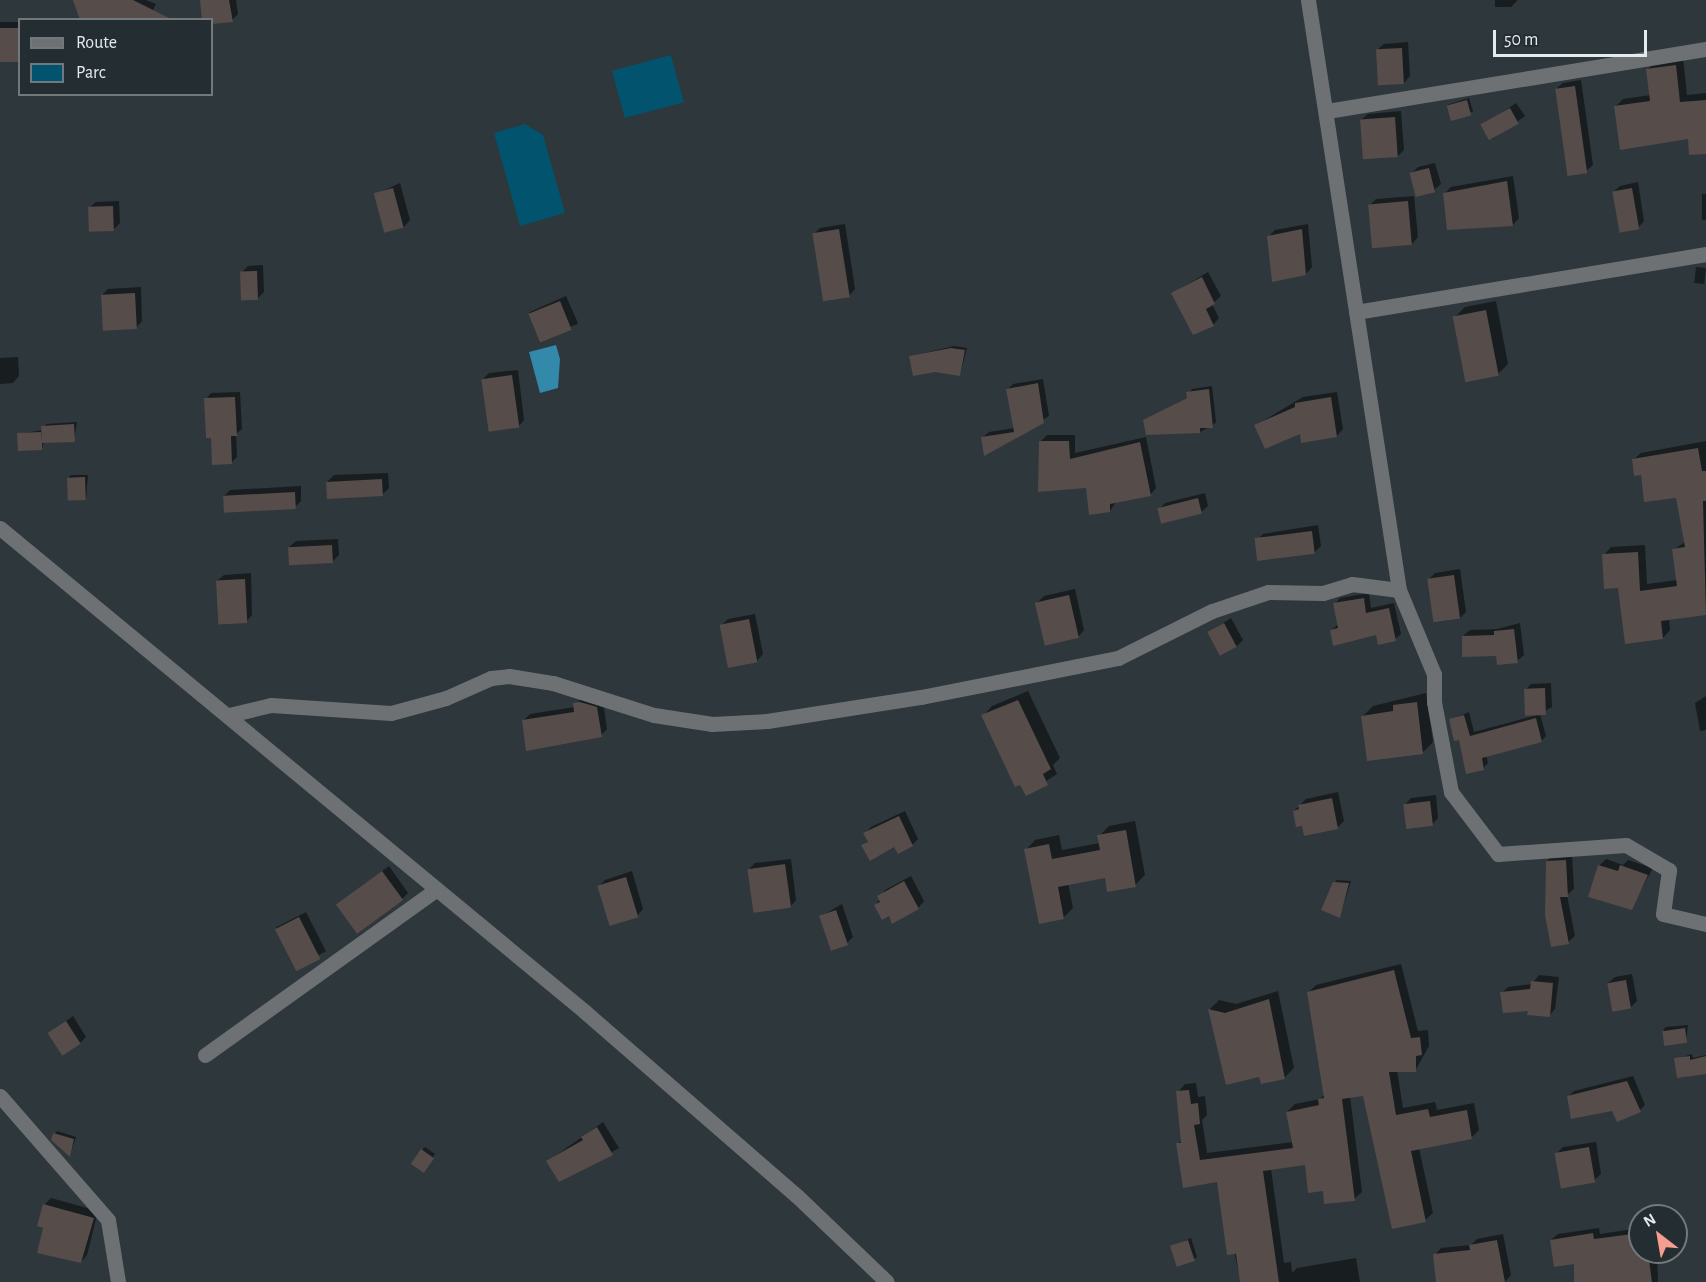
<!DOCTYPE html>
<html>
<head>
<meta charset="utf-8">
<style>
	body { margin:0 }
	#map { position:relative; width:1706px; height:1282px; overflow:hidden; background:#2e373b; font-family:"Alegreya Sans",sans-serif }
	div>[style] { position:absolute }
	.green>* { inset:0; background:#02546e; transform-origin:0 0 }
	.water>* { inset:0; background:#3289aa }
	.shadow>* { inset:0; background:#0007; transform-origin:0 0 }
	.building>* { inset:0; background:#564c4a; transform-origin:0 0 }
	.minor>* { height:15px; margin:-7.5px; padding:0 7.5px; transform-origin:7.5px; border-radius:7.5px; background:#6d7173 }
	span { translate:-50% -50%; white-space:nowrap; text-align:center; line-height:1.15; -webkit-text-stroke:5px #242d31; paint-order:stroke }
	.legend { position:absolute; left:18px; top:18px; width:195px; height:78px; box-sizing:border-box; background:#242d31; border:2px solid #71797c; margin:0; padding:8px 10px; list-style:none; font-size:18px; color:#e5eaed }
	.legend li { display:flex; align-items:center; gap:12px; height:30px }
	.legend b { width:30px; border:2px solid #71797c }
	.north { position:absolute; left:1628px; top:1204px; width:60px; height:60px; box-sizing:border-box; background:#242d31; border:2px solid #71797c; border-radius:50%; rotate:329deg; font-size:16px; font-weight:700; line-height:24px; text-align:center; color:#e5eaed }
	.north::after { content:''; display:block; margin:auto; width:21px; height:27px; background:#f59d8f; clip-path:polygon(50% 0,100% 100%,50% 72%,0 100%) }
	.scale { position:absolute; left:1493px; top:30px; width:154px; height:27px; box-sizing:border-box; border:3px solid #e5eaed; border-top:0; padding-left:8px; font-size:18px; line-height:21px; white-space:nowrap; color:#e5eaed; -webkit-text-stroke:4px #242d31; paint-order:stroke }
</style>
</head>
<body>
<div id="map">
	<div class="green">
		<i style="left:671px;top:55px;width:49px;height:61px;rotate:75deg"></i>
		<i style="clip-path:polygon(525px 124px,543px 135px,565px 213px,520px 226px,494px 133px)"></i>
	</div>
	<div class="water">
		<i style="clip-path:polygon(556px 345px,560px 359px,558px 388px,540px 393px,529px 352px)"></i>
	</div>
	<div class="shadow">
		<i style="clip-path:polygon(74px 0,146px 0,156px 4px,148px 20px)"></i>
		<i style="clip-path:polygon(201px 0,236px 0,238px 14px,232px 20px,212px 23px)"></i>
		<i style="clip-path:polygon(1495px 0,1517px 0,1517px 1px,1511px 7px,1495px 7px)"></i>
		<i style="left:20px;top:22px;width:38px;height:20px;rotate:90deg"></i>
		<i style="clip-path:polygon(1408px 42px,1410px 76px,1404px 83px,1377px 50px,1384px 44px)"></i>
		<i style="clip-path:polygon(1683px 58px,1687px 95px,1706px 93px,1706px 152px,1690px 138px,1616px 106px,1623px 99px,1651px 95px,1648px 69px,1656px 62px)"></i>
		<i style="clip-path:polygon(1581px 80px,1593px 165px,1586px 171px,1556px 89px,1563px 83px)"></i>
		<i style="left:1469px;top:98px;width:14px;height:22px;rotate:73deg"></i>
		<i style="left:1516px;top:103px;width:16px;height:40px;rotate:55deg"></i>
		<i style="clip-path:polygon(1401px 111px,1404px 150px,1398px 156px,1361px 120px,1368px 114px)"></i>
		<i style="clip-path:polygon(1435px 163px,1441px 184px,1434px 190px,1411px 174px,1418px 167px)"></i>
		<i style="clip-path:polygon(1513px 176px,1519px 218px,1513px 225px,1444px 194px,1451px 187px)"></i>
		<i style="clip-path:polygon(1638px 182px,1644px 221px,1638px 228px,1613px 192px,1620px 186px)"></i>
		<i style="clip-path:polygon(400px 183px,410px 220px,404px 227px,376px 194px)"></i>
		<i style="left:1706px;top:194px;width:26px;height:4px;rotate:90deg"></i>
		<i style="clip-path:polygon(1414px 196px,1418px 237px,1412px 244px,1369px 206px,1376px 199px)"></i>
		<i style="clip-path:polygon(119px 201px,120px 223px,113px 230px,89px 208px,96px 202px)"></i>
		<i style="clip-path:polygon(845px 224px,855px 289px,849px 296px,814px 234px,820px 228px)"></i>
		<i style="clip-path:polygon(1308px 224px,1312px 267px,1306px 274px,1273px 280px,1268px 237px,1275px 230px)"></i>
		<i style="clip-path:polygon(263px 265px,264px 292px,257px 299px,242px 272px,248px 266px)"></i>
		<i style="left:1696px;top:267px;width:10px;height:16px;rotate:6deg"></i>
		<i style="clip-path:polygon(1208px 272px,1221px 296px,1212px 304px,1219px 318px,1213px 325px,1173px 293px)"></i>
		<i style="clip-path:polygon(141px 287px,142px 321px,136px 328px,102px 295px,108px 289px)"></i>
		<i style="left:566px;top:296px;width:30px;height:40px;rotate:66deg"></i>
		<i style="clip-path:polygon(1496px 301px,1508px 364px,1498px 374px,1455px 317px,1465px 307px)"></i>
		<i style="clip-path:polygon(954px 346px,967px 348px,960px 375px,911px 356px)"></i>
		<i style="clip-path:polygon(18px 357px,19px 376px,13px 383px,0 384px,0 358px)"></i>
		<i style="clip-path:polygon(518px 370px,524px 420px,518px 427px,482px 380px,489px 373px)"></i>
		<i style="clip-path:polygon(1043px 379px,1049px 416px,986px 454px,983px 437px,989px 432px,1015px 428px,1008px 389px,1013px 384px)"></i>
		<i style="clip-path:polygon(1212px 386px,1216px 422px,1212px 426px,1200px 432px,1144px 421px,1188px 397px,1192px 389px)"></i>
		<i style="clip-path:polygon(240px 392px,242px 429px,236px 434px,237px 457px,231px 463px,213px 436px,206px 399px,211px 393px)"></i>
		<i style="clip-path:polygon(1337px 392px,1343px 429px,1337px 436px,1256px 425px,1303px 397px)"></i>
		<i style="clip-path:polygon(77px 422px,74px 440px,44px 442px,42px 448px,18px 434px,43px 430px,46px 424px)"></i>
		<i style="clip-path:polygon(1047px 435px,1075px 435px,1075px 453px,1146px 437px,1156px 488px,1150px 495px,1116px 502px,1110px 511px,1040px 442px)"></i>
		<i style="clip-path:polygon(1706px 441px,1706px 613px,1669px 618px,1670px 630px,1663px 638px,1620px 587px,1604px 555px,1611px 547px,1645px 545px,1647px 584px,1677px 580px,1673px 550px,1685px 542px,1678px 496px,1642px 474px,1633px 460px,1641px 453px)"></i>
		<i style="clip-path:polygon(388px 473px,389px 488px,383px 494px,327px 482px,334px 475px)"></i>
		<i style="clip-path:polygon(71px 475px,88px 475px,86px 499px,68px 478px)"></i>
		<i style="clip-path:polygon(301px 486px,301px 501px,295px 507px,224px 496px,230px 490px)"></i>
		<i style="clip-path:polygon(1205px 493px,1208px 506px,1201px 512px,1159px 509px,1165px 503px)"></i>
		<i style="clip-path:polygon(1318px 525px,1321px 546px,1314px 553px,1257px 540px,1263px 534px)"></i>
		<i style="clip-path:polygon(338px 539px,339px 555px,333px 561px,289px 547px,296px 541px)"></i>
		<i style="clip-path:polygon(1460px 569px,1466px 612px,1460px 618px,1429px 579px,1435px 573px)"></i>
		<i style="clip-path:polygon(251px 573px,252px 615px,246px 622px,217px 581px,224px 575px)"></i>
		<i style="clip-path:polygon(1075px 589px,1084px 630px,1078px 637px,1037px 603px,1044px 596px)"></i>
		<i style="clip-path:polygon(1369px 593px,1371px 608px,1394px 603px,1401px 634px,1395px 639px,1377px 633px,1331px 630px,1339px 624px,1335px 604px,1340px 598px)"></i>
		<i style="clip-path:polygon(755px 614px,763px 654px,757px 661px,722px 625px,728px 619px)"></i>
		<i style="clip-path:polygon(1231px 618px,1243px 640px,1237px 646px,1209px 632px)"></i>
		<i style="clip-path:polygon(1520px 623px,1524px 655px,1517px 661px,1463px 636px,1470px 630px,1497px 629px)"></i>
		<i style="clip-path:polygon(1551px 683px,1552px 707px,1540px 714px,1546px 736px,1541px 741px,1486px 755px,1488px 763px,1483px 768px,1450px 720px,1469px 712px,1474px 732px,1537px 715px,1525px 690px,1531px 684px)"></i>
		<i style="clip-path:polygon(1028px 691px,1060px 758px,1053px 765px,1057px 774px,1026px 794px,983px 716px,992px 706px)"></i>
		<i style="clip-path:polygon(1426px 693px,1433px 742px,1423px 752px,1363px 716px,1373px 706px)"></i>
		<i style="clip-path:polygon(1706px 696px,1706px 730px,1700px 731px,1695px 703px)"></i>
		<i style="clip-path:polygon(581px 698px,603px 701px,607px 729px,601px 735px,523px 721px,530px 714px,575px 707px)"></i>
		<i style="clip-path:polygon(1338px 792px,1344px 821px,1338px 827px,1294px 811px,1306px 799px)"></i>
		<i style="clip-path:polygon(1436px 795px,1438px 818px,1432px 825px,1405px 805px,1411px 798px)"></i>
		<i style="clip-path:polygon(905px 811px,918px 839px,912px 845px,863px 846px,869px 840px,865px 834px,871px 827px)"></i>
		<i style="clip-path:polygon(1135px 821px,1145px 875px,1135px 885px,1106px 876px,1068px 883px,1073px 908px,1063px 918px,1026px 850px,1035px 840px,1059px 835px,1062px 850px,1100px 843px,1099px 836px,1109px 826px)"></i>
		<i style="clip-path:polygon(1572px 854px,1574px 889px,1567px 895px,1575px 936px,1568px 942px,1547px 861px,1553px 855px)"></i>
		<i style="clip-path:polygon(791px 859px,796px 900px,790px 907px,749px 869px,755px 863px)"></i>
		<i style="clip-path:polygon(1606px 859px,1623px 865px,1628px 860px,1653px 868px,1631px 908px,1599px 866px)"></i>
		<i style="clip-path:polygon(389px 866px,408px 893px,402px 899px,337px 904px)"></i>
		<i style="clip-path:polygon(632px 871px,643px 909px,637px 916px,599px 886px,605px 880px)"></i>
		<i style="clip-path:polygon(911px 876px,924px 901px,918px 908px,889px 914px,876px 905px,885px 890px)"></i>
		<i style="clip-path:polygon(1337px 880px,1351px 881px,1340px 916px,1334px 883px)"></i>
		<i style="clip-path:polygon(842px 904px,853px 937px,847px 943px,821px 916px)"></i>
		<i style="left:306px;top:912px;width:44px;height:34px;rotate:63deg"></i>
		<i style="clip-path:polygon(1401px 964px,1418px 1031px,1428px 1030px,1429px 1046px,1415px 1071px,1397px 1070px,1403px 1108px,1435px 1102px,1437px 1110px,1474px 1103px,1479px 1130px,1471px 1138px,1419px 1148px,1433px 1213px,1425px 1220px,1365px 1094px,1350px 1096px,1362px 1192px,1354px 1199px,1324px 1190px,1306px 1164px,1271px 1169px,1284px 1263px,1291px 1262px,1292px 1273px,1297px 1268px,1356px 1258px,1360px 1282px,1241px 1282px,1218px 1181px,1178px 1144px,1182px 1140px,1178px 1092px,1185px 1084px,1196px 1083px,1198px 1097px,1205px 1096px,1207px 1115px,1202px 1120px,1207px 1153px,1293px 1142px,1287px 1112px,1295px 1104px,1320px 1099px,1325px 1094px,1308px 993px,1316px 985px)"></i>
		<i style="clip-path:polygon(1632px 974px,1637px 1001px,1630px 1008px,1608px 983px,1615px 977px)"></i>
		<i style="clip-path:polygon(1539px 975px,1559px 977px,1555px 1009px,1549px 1016px,1502px 993px,1508px 987px,1532px 984px)"></i>
		<i style="clip-path:polygon(1278px 991px,1294px 1068px,1284px 1078px,1261px 1075px,1209px 1010px,1219px 1000px,1236px 1004px)"></i>
		<i style="clip-path:polygon(73px 1016px,86px 1037px,80px 1043px,50px 1033px)"></i>
		<i style="clip-path:polygon(1688px 1025px,1686px 1042px,1663px 1030px,1666px 1027px)"></i>
		<i style="clip-path:polygon(1692px 1054px,1693px 1058px,1706px 1055px,1706px 1074px,1676px 1059px)"></i>
		<i style="clip-path:polygon(1633px 1076px,1645px 1105px,1640px 1110px,1613px 1109px,1568px 1097px,1574px 1091px)"></i>
		<i style="clip-path:polygon(603px 1122px,619px 1148px,560px 1180px,548px 1161px)"></i>
		<i style="clip-path:polygon(57px 1131px,76px 1137px,70px 1155px,55px 1134px)"></i>
		<i style="clip-path:polygon(1596px 1142px,1601px 1174px,1594px 1180px,1557px 1153px,1563px 1147px)"></i>
		<i style="clip-path:polygon(425px 1147px,435px 1154px,426px 1168px,422px 1150px)"></i>
		<i style="clip-path:polygon(51px 1198px,98px 1211px,87px 1255px,81px 1262px,39px 1225px,45px 1204px)"></i>
		<i style="clip-path:polygon(1599px 1228px,1600px 1234px,1640px 1228px,1640px 1252px,1657px 1252px,1658px 1282px,1576px 1282px,1575px 1263px,1551px 1240px,1558px 1234px)"></i>
		<i style="clip-path:polygon(1503px 1234px,1511px 1275px,1505px 1282px,1437px 1282px,1435px 1255px,1441px 1248px,1471px 1245px,1477px 1239px)"></i>
		<i style="clip-path:polygon(1191px 1238px,1197px 1257px,1194px 1259px,1172px 1247px)"></i>
	</div>
	<div class="building">
		<i style="clip-path:polygon(73px 0,133px 0,173px 20px,80px 20px)"></i>
		<i style="clip-path:polygon(200px 0,229px 0,233px 22px,212px 24px,212px 20px,202px 20px)"></i>
		<i style="left:20px;top:28px;width:34px;height:20px;rotate:90deg"></i>
		<i style="left:1402px;top:48px;width:36px;height:26px;rotate:87deg"></i>
		<i style="clip-path:polygon(1676px 65px,1680px 102px,1706px 100px,1706px 154px,1689px 155px,1688px 139px,1620px 150px,1614px 106px,1650px 101px,1646px 69px)"></i>
		<i style="left:1575px;top:86px;width:88px;height:20px;rotate:82deg"></i>
		<i style="left:1467px;top:100px;width:16px;height:21px;rotate:75deg"></i>
		<i style="left:1510px;top:108px;width:18px;height:34px;rotate:61deg"></i>
		<i style="left:1395px;top:117px;width:40px;height:35px;rotate:86deg"></i>
		<i style="left:1429px;top:168px;width:25px;height:20px;rotate:76deg"></i>
		<i style="clip-path:polygon(1507px 181px,1513px 226px,1447px 230px,1443px 193px)"></i>
		<i style="left:393px;top:188px;width:41px;height:20px;rotate:75deg"></i>
		<i style="left:1632px;top:188px;width:42px;height:20px;rotate:80deg"></i>
		<i style="left:1408px;top:201px;width:44px;height:40px;rotate:85deg"></i>
		<i style="left:113px;top:206px;width:25px;height:25px;rotate:88deg"></i>
		<i style="left:839px;top:229px;width:69px;height:27px;rotate:81deg"></i>
		<i style="clip-path:polygon(1302px 229px,1306px 275px,1272px 282px,1267px 236px)"></i>
		<i style="left:257px;top:271px;width:29px;height:17px;rotate:88deg"></i>
		<i style="clip-path:polygon(1202px 277px,1215px 304px,1206px 309px,1214px 326px,1193px 335px,1171px 293px)"></i>
		<i style="left:135px;top:293px;width:36px;height:34px;rotate:87deg"></i>
		<i style="left:560px;top:301px;width:31px;height:34px;rotate:68deg"></i>
		<i style="left:1486px;top:310px;width:67px;height:34px;rotate:79deg"></i>
		<i style="clip-path:polygon(951px 348px,965px 350px,960px 376px,935px 372px,913px 376px,909px 356px)"></i>
		<i style="left:512px;top:375px;width:53px;height:31px;rotate:82deg"></i>
		<i style="clip-path:polygon(1038px 383px,1044px 423px,984px 456px,981px 437px,1014px 432px,1006px 389px)"></i>
		<i style="clip-path:polygon(1209px 389px,1213px 428px,1200px 428px,1200px 433px,1146px 435px,1143px 420px,1187px 398px,1186px 392px)"></i>
		<i style="clip-path:polygon(235px 397px,237px 436px,231px 436px,232px 464px,212px 465px,211px 438px,206px 438px,204px 398px)"></i>
		<i style="clip-path:polygon(1331px 397px,1337px 437px,1301px 443px,1300px 434px,1265px 449px,1254px 425px,1295px 407px,1295px 403px)"></i>
		<i style="clip-path:polygon(74px 424px,75px 442px,42px 443px,42px 450px,18px 451px,17px 433px,41px 432px,42px 443px,41px 426px)"></i>
		<i style="clip-path:polygon(1039px 441px,1069px 441px,1070px 459px,1140px 442px,1151px 496px,1110px 504px,1110px 512px,1089px 515px,1086px 488px,1038px 492px)"></i>
		<i style="clip-path:polygon(1698px 448px,1702px 471px,1706px 471px,1706px 501px,1703px 501px,1706px 615px,1661px 621px,1663px 639px,1625px 644px,1618px 588px,1604px 589px,1602px 554px,1638px 552px,1640px 591px,1677px 586px,1672px 549px,1685px 547px,1676px 498px,1644px 502px,1641px 475px,1634px 476px,1632px 459px)"></i>
		<i style="left:85px;top:477px;width:23px;height:18px;rotate:88deg"></i>
		<i style="left:382px;top:479px;width:17px;height:56px;rotate:87deg"></i>
		<i style="left:295px;top:492px;width:17px;height:72px;rotate:87deg"></i>
		<i style="left:1198px;top:498px;width:16px;height:42px;rotate:76deg"></i>
		<i style="left:1312px;top:531px;width:23px;height:58px;rotate:83deg"></i>
		<i style="left:332px;top:545px;width:18px;height:44px;rotate:87deg"></i>
		<i style="left:1454px;top:575px;width:44px;height:27px;rotate:82deg"></i>
		<i style="left:245px;top:579px;width:44px;height:29px;rotate:87deg"></i>
		<i style="left:1069px;top:595px;width:44px;height:35px;rotate:77deg"></i>
		<i style="clip-path:polygon(1364px 598px,1366px 613px,1389px 608px,1396px 641px,1378px 645px,1376px 635px,1333px 646px,1330px 630px,1338px 628px,1333px 603px)"></i>
		<i style="left:749px;top:619px;width:44px;height:30px;rotate:79deg"></i>
		<i style="left:1224px;top:623px;width:27px;height:19px;rotate:62deg"></i>
		<i style="clip-path:polygon(1514px 629px,1518px 663px,1497px 665px,1496px 656px,1462px 657px,1462px 636px,1494px 635px,1494px 631px)"></i>
		<i style="left:1545px;top:688px;width:27px;height:21px;rotate:88deg"></i>
		<i style="clip-path:polygon(1018px 700px,1051px 769px,1043px 774px,1048px 785px,1026px 796px,1020px 785px,1015px 787px,981px 715px)"></i>
		<i style="clip-path:polygon(580px 702px,597px 707px,602px 737px,526px 751px,522px 720px,574px 712px,573px 703px)"></i>
		<i style="clip-path:polygon(1417px 702px,1423px 754px,1367px 761px,1361px 716px,1393px 711px,1393px 705px)"></i>
		<i style="clip-path:polygon(1464px 715px,1470px 736px,1536px 718px,1542px 742px,1482px 758px,1484px 770px,1466px 774px,1459px 740px,1454px 741px,1449px 719px)"></i>
		<i style="clip-path:polygon(1332px 798px,1338px 829px,1304px 836px,1302px 826px,1296px 827px,1293px 811px,1299px 809px,1298px 805px)"></i>
		<i style="left:1430px;top:801px;width:25px;height:27px;rotate:83deg"></i>
		<i style="clip-path:polygon(899px 816px,913px 846px,898px 854px,894px 847px,870px 861px,861px 845px,868px 842px,863px 833px)"></i>
		<i style="clip-path:polygon(1126px 830px,1136px 887px,1107px 892px,1105px 878px,1058px 887px,1064px 919px,1039px 924px,1024px 849px,1049px 844px,1052px 859px,1100px 850px,1097px 835px)"></i>
		<i style="clip-path:polygon(1566px 860px,1568px 897px,1560px 897px,1569px 944px,1551px 947px,1545px 915px,1546px 861px)"></i>
		<i style="left:785px;top:864px;width:44px;height:38px;rotate:82deg"></i>
		<i style="clip-path:polygon(1598px 865px,1618px 871px,1620px 865px,1648px 875px,1632px 910px,1588px 897px)"></i>
		<i style="left:382px;top:871px;width:36px;height:57px;rotate:54deg"></i>
		<i style="left:626px;top:877px;width:42px;height:30px;rotate:73deg"></i>
		<i style="clip-path:polygon(904px 881px,919px 909px,892px 924px,889px 916px,882px 920px,874px 905px,880px 902px,877px 896px)"></i>
		<i style="clip-path:polygon(1333px 882px,1349px 883px,1340px 918px,1321px 910px)"></i>
		<i style="left:836px;top:910px;width:37px;height:18px;rotate:71deg"></i>
		<i style="left:299px;top:917px;width:47px;height:27px;rotate:63deg"></i>
		<i style="clip-path:polygon(1394px 970px,1411px 1038px,1420px 1037px,1422px 1055px,1416px 1056px,1416px 1072px,1389px 1072px,1396px 1115px,1428px 1109px,1430px 1117px,1467px 1110px,1472px 1139px,1411px 1151px,1426px 1222px,1392px 1229px,1363px 1096px,1342px 1099px,1355px 1201px,1324px 1204px,1323px 1191px,1308px 1193px,1305px 1165px,1263px 1171px,1279px 1282px,1240px 1282px,1236px 1254px,1227px 1255px,1217px 1182px,1183px 1188px,1176px 1143px,1181px 1143px,1176px 1091px,1189px 1090px,1191px 1104px,1198px 1103px,1200px 1124px,1194px 1125px,1200px 1160px,1293px 1148px,1286px 1112px,1319px 1105px,1318px 1099px,1324px 1098px,1307px 992px)"></i>
		<i style="left:1626px;top:980px;width:29px;height:19px;rotate:80deg"></i>
		<i style="clip-path:polygon(1531px 981px,1553px 983px,1550px 1017px,1527px 1015px,1528px 1011px,1503px 1013px,1500px 992px,1530px 989px)"></i>
		<i style="clip-path:polygon(1269px 999px,1285px 1079px,1261px 1084px,1259px 1077px,1226px 1085px,1208px 1009px,1225px 1013px)"></i>
		<i style="left:66px;top:1021px;width:27px;height:22px;rotate:57deg"></i>
		<i style="left:1685px;top:1028px;width:15px;height:23px;rotate:82deg"></i>
		<i style="clip-path:polygon(1690px 1056px,1690px 1060px,1706px 1056px,1706px 1074px,1677px 1078px,1674px 1058px)"></i>
		<i style="clip-path:polygon(1627px 1081px,1641px 1112px,1617px 1122px,1612px 1111px,1571px 1119px,1567px 1096px)"></i>
		<i style="clip-path:polygon(597px 1127px,613px 1155px,559px 1182px,546px 1161px,583px 1140px,581px 1137px)"></i>
		<i style="clip-path:polygon(53px 1133px,74px 1139px,70px 1157px,51px 1140px)"></i>
		<i style="left:1589px;top:1147px;width:36px;height:35px;rotate:80deg"></i>
		<i style="left:421px;top:1149px;width:16px;height:18px;rotate:35deg"></i>
		<i style="clip-path:polygon(43px 1204px,94px 1218px,81px 1263px,37px 1253px,43px 1228px,37px 1226px)"></i>
		<i style="clip-path:polygon(1593px 1233px,1594px 1239px,1640px 1233px,1640px 1252px,1648px 1252px,1652px 1282px,1574px 1282px,1574px 1264px,1554px 1267px,1550px 1240px)"></i>
		<i style="left:1188px;top:1240px;width:22px;height:19px;rotate:72deg"></i>
		<i style="clip-path:polygon(1497px 1240px,1505px 1282px,1436px 1282px,1433px 1254px,1470px 1250px,1469px 1245px)"></i>
	</div>
	<div class="minor">
		<i style="left:1308px;top:0;width:597px;rotate:81.23deg"></i>
		<i style="left:1399px;top:590px;width:91px;rotate:67.4deg"></i>
		<i style="left:1434px;top:674px;width:28px;rotate:90deg"></i>
		<i style="left:1434px;top:702px;width:92px;rotate:79.3deg"></i>
		<i style="left:1451px;top:792px;width:78px;rotate:52.8deg"></i>
		<i style="left:1498px;top:854px;width:128px;rotate:-4deg"></i>
		<i style="left:1626px;top:845px;width:50px;rotate:30.2deg"></i>
		<i style="left:1669px;top:870px;width:44px;rotate:97.8deg"></i>
		<i style="left:1663px;top:914px;width:44px;rotate:13.1deg"></i>
		<i style="left:1327px;top:111px;width:384px;rotate:-9.3deg"></i>
		<i style="left:1356px;top:312px;width:355px;rotate:-9.4deg"></i>
		<i style="left:0;top:528px;width:758px;rotate:39.59deg"></i>
		<i style="left:584px;top:1011px;width:282px;rotate:41deg"></i>
		<i style="left:797px;top:1196px;width:124px;rotate:43.7deg"></i>
		<i style="left:229px;top:715px;width:43px;rotate:-13.4deg"></i>
		<i style="left:271px;top:705px;width:120px;rotate:3.8deg"></i>
		<i style="left:391px;top:713px;width:57px;rotate:-15.3deg"></i>
		<i style="left:446px;top:698px;width:49px;rotate:-24deg"></i>
		<i style="left:491px;top:678px;width:18px;rotate:-6deg"></i>
		<i style="left:509px;top:676px;width:45px;rotate:9deg"></i>
		<i style="left:553px;top:683px;width:106px;rotate:17.6deg"></i>
		<i style="left:654px;top:715px;width:59px;rotate:8.8deg"></i>
		<i style="left:712px;top:724px;width:55px;rotate:-3.1deg"></i>
		<i style="left:767px;top:721px;width:156px;rotate:-8.9deg"></i>
		<i style="left:921px;top:697px;width:201px;rotate:-11.2deg"></i>
		<i style="left:1118px;top:658px;width:105px;rotate:-26.6deg"></i>
		<i style="left:1212px;top:611px;width:59px;rotate:-18.7deg"></i>
		<i style="left:1268px;top:592px;width:55px;rotate:1deg"></i>
		<i style="left:1323px;top:593px;width:30px;rotate:-17deg"></i>
		<i style="left:1352px;top:584px;width:47px;rotate:7.3deg"></i>
		<i style="left:205px;top:1055px;width:285px;rotate:-35.6deg"></i>
		<i style="left:0;top:1096px;width:164px;rotate:48.9deg"></i>
		<i style="left:108px;top:1220px;width:63px;rotate:80.8deg"></i>
	</div>
	<ul class="legend">
	<li><b style="height:8px;background:#6d7173"></b>Route</li>
	<li><b style="height:16px;background:#02546e"></b>Parc</li>
	</ul>
	<div class="north">N</div>
	<div class="scale">50 m</div>
</div>
</body>
</html>
